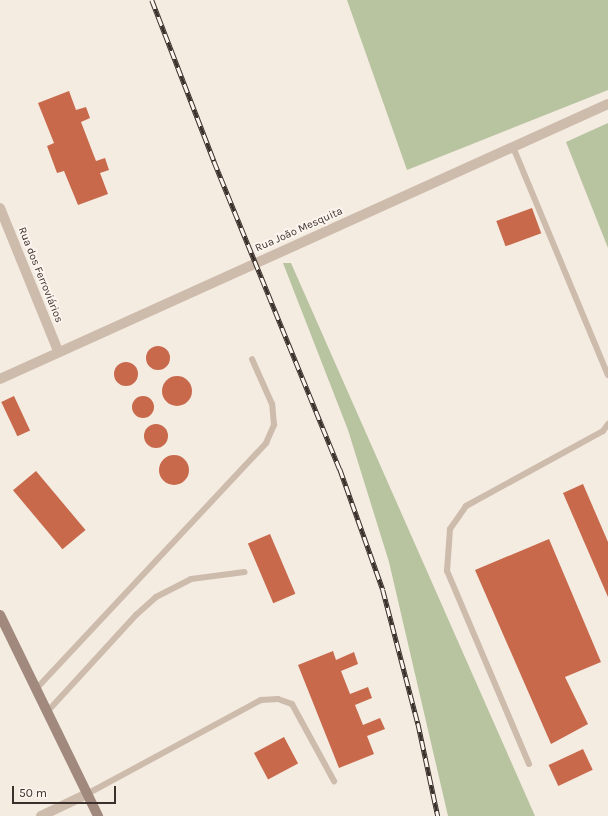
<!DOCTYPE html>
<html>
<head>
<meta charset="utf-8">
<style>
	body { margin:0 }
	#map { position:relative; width:608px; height:816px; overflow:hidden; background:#f4ebe1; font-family:Karla,sans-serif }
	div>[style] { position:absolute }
	.green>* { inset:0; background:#b8c4a0 }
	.building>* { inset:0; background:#c8694b; transform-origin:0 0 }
	.round { border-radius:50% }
	.service>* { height:6px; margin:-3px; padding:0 3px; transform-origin:3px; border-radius:3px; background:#cdbbac }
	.minor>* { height:10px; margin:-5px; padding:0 5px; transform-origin:5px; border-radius:5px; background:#cdbbac }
	.tertiary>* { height:10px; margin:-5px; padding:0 5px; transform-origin:5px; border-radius:5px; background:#cdbbac }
	.secondary>* { height:10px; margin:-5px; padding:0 5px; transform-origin:5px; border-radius:5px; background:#a18a7d }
	.rail>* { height:4.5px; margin-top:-2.25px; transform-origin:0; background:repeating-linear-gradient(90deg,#fbf5ee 0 9px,#3b302b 0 18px); box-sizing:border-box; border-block:1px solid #3b302b }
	span { translate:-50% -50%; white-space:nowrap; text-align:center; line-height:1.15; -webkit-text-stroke:4px #fbf5ee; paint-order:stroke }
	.street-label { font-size:11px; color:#3b302b }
	.scale { position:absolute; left:12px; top:786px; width:104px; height:18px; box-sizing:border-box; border:2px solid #3b302b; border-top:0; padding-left:5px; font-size:12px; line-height:14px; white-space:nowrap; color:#3b302b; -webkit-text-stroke:3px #fbf5ee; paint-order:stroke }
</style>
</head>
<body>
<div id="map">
	<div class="green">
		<i style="clip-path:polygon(347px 0,608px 0,608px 90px,407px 170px)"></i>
		<i style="clip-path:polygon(608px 123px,608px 248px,566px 142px)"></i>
		<i style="clip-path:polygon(283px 263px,291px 263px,535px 816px,448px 816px,389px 562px,348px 430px)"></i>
	</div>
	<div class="building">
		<i style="clip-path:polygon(69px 91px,76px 110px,86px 107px,90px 118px,81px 122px,96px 161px,105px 158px,109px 170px,100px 173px,108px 194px,78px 205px,64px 171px,57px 173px,47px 146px,54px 143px,38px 103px)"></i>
		<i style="left:532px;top:208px;width:27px;height:38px;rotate:70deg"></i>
		<i class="round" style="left:146px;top:346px;width:24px;height:24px"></i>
		<i class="round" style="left:114px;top:362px;width:24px;height:24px"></i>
		<i class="round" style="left:162px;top:376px;width:30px;height:30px"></i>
		<i class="round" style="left:132px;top:396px;width:22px;height:22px"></i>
		<i style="left:14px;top:396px;width:38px;height:14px;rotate:65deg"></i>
		<i class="round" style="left:144px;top:424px;width:24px;height:24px"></i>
		<i class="round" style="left:159px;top:455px;width:30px;height:30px"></i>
		<i style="left:36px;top:471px;width:77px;height:30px;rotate:50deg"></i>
		<i style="clip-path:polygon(583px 484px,608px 542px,608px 597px,563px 493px)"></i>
		<i style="left:270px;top:534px;width:65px;height:24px;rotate:67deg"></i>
		<i style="clip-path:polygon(549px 539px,601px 662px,565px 677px,588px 724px,551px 744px,475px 570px)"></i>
		<i style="clip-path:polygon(333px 651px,336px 660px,354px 652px,358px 664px,341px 671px,350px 694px,368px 687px,372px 698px,355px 705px,363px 725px,380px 718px,385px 729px,367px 736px,374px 754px,339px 768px,298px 665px)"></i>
		<i style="left:284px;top:737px;width:30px;height:34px;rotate:62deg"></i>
		<i style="left:583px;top:749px;width:23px;height:38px;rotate:65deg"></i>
	</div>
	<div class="service">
		<i style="left:513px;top:147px;width:247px;rotate:67.4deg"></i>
		<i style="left:36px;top:689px;width:337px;rotate:-46.9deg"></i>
		<i style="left:266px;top:443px;width:20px;rotate:-66deg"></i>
		<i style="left:274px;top:425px;width:21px;rotate:-95deg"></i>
		<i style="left:272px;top:404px;width:49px;rotate:-114deg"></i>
		<i style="left:47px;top:712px;width:132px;rotate:-47.5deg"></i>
		<i style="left:136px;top:615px;width:27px;rotate:-42deg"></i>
		<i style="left:156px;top:597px;width:39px;rotate:-27deg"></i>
		<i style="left:191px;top:579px;width:54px;rotate:-7.4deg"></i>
		<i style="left:529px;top:764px;width:210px;rotate:-113deg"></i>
		<i style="left:447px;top:571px;width:42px;rotate:-85.9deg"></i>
		<i style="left:450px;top:529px;width:28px;rotate:-55deg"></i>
		<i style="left:466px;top:506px;width:156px;rotate:-28.7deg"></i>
		<i style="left:603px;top:431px;width:9px;rotate:-54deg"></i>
		<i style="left:87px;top:794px;width:198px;rotate:-28.4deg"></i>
		<i style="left:261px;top:700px;width:17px;rotate:-3deg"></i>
		<i style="left:278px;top:699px;width:15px;rotate:20deg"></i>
		<i style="left:292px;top:704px;width:88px;rotate:61.4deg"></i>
	</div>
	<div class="minor">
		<i style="left:0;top:208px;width:154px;rotate:67.9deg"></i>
		<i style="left:41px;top:816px;width:51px;rotate:-25.6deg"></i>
	</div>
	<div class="tertiary">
		<i style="left:0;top:379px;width:667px;rotate:-24.34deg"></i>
	</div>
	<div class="secondary">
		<i style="left:0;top:615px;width:224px;rotate:64deg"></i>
	</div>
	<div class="rail">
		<i style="left:152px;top:0;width:173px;rotate:68.9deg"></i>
		<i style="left:214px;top:161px;width:333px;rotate:67.8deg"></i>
		<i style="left:340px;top:469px;width:128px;rotate:70.4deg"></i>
		<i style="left:383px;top:590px;width:138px;rotate:75.3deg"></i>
		<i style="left:418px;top:723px;width:95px;rotate:77.9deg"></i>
	</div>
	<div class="street-label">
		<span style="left:299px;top:230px;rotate:-24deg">Rua João Mesquita</span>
		<span style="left:40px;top:275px;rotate:68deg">Rua dos Ferroviários</span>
	</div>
	<div class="scale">50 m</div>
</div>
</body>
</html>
